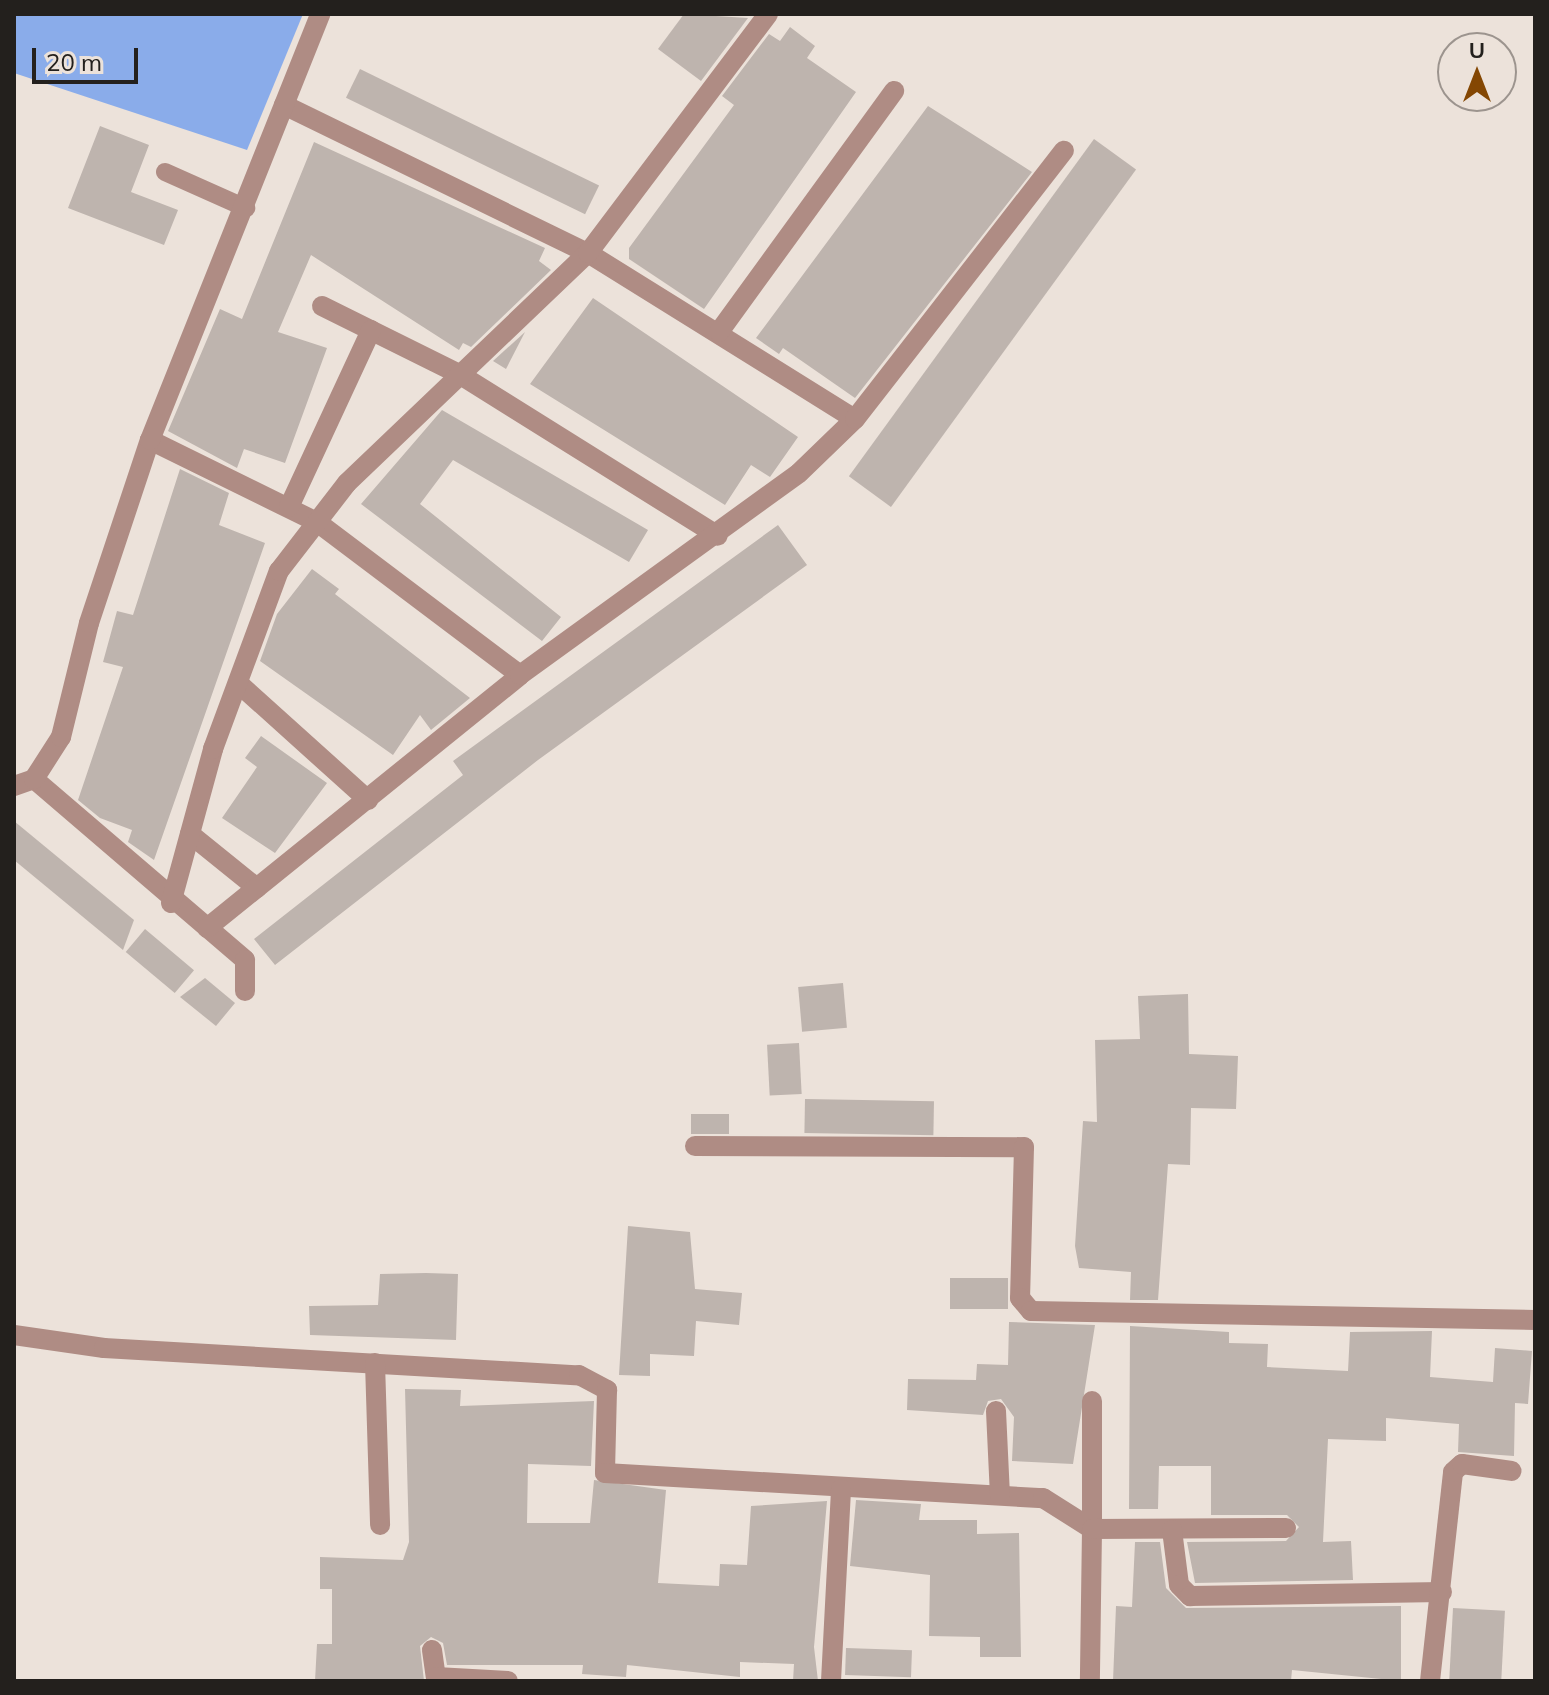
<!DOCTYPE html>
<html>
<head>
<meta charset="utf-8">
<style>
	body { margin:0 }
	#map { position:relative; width:1549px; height:1695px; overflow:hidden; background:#ece2da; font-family:Mulish,sans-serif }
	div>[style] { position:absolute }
	.water>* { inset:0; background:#8aacea }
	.building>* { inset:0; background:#beb4ae; transform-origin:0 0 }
	.service>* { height:18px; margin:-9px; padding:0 9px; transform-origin:9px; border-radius:9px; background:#af8c84 }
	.minor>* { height:20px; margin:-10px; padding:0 10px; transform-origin:10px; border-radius:10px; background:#af8c84 }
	span { translate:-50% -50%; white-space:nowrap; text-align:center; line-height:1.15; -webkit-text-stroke:6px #ece2da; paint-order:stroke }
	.frame { position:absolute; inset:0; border:16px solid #23201d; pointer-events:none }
	.north { position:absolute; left:1437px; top:32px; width:80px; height:80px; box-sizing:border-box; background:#ece2da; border:2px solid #9c948e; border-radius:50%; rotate:0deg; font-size:22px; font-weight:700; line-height:32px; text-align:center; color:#23201d }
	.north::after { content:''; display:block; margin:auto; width:28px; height:36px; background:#844703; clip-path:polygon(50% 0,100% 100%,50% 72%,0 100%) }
	.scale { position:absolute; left:32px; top:48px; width:106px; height:36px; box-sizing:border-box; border:4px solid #23201d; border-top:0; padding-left:10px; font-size:24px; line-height:28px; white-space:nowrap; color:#23201d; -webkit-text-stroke:6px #ece2da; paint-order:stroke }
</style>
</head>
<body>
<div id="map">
	<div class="water">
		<i style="clip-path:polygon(14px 14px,303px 14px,247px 150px,14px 73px)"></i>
	</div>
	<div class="building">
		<i style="clip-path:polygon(684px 14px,748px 18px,701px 81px,658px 49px)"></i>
		<i style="clip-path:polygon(790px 27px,815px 46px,807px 58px,856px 92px,704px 309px,629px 259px,629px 248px,734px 105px,722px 96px,769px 34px,780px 41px)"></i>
		<i style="left:360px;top:69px;width:266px;height:32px;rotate:26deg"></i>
		<i style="clip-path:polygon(928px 106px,1032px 172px,855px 398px,783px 348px,779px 354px,756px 338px)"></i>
		<i style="clip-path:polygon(100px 126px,149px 145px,131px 192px,178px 210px,164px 245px,68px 208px)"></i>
		<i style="left:1094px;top:139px;width:52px;height:417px;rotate:36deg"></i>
		<i style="clip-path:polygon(314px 142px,545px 248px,539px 261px,551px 270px,471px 347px,463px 343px,459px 350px,311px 255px,278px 332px,327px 348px,285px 463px,244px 449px,237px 468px,168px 431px,220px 309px,242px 319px)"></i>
		<i style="clip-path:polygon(593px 298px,798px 437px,770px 477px,751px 465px,725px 505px,530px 384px)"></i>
		<i style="clip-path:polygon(525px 332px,506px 369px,493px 361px)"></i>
		<i style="clip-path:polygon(442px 410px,648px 530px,629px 562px,453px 460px,420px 504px,561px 617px,542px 641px,361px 504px)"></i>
		<i style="clip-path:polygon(180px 469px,229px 493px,219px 525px,265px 543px,154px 860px,128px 842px,132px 830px,100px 818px,78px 800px,123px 667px,103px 662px,117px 611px,133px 615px)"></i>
		<i style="clip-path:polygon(778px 525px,807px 565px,538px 760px,275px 965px,254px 939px,463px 775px,453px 761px)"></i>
		<i style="clip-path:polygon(312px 569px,339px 589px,335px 594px,470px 698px,431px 730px,420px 715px,393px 755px,260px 661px,277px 614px)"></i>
		<i style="clip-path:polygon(261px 736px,327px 783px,275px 853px,222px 818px,257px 767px,245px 758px)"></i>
		<i style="clip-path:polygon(14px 821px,134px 920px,123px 950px,14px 860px)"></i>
		<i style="left:145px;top:929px;width:64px;height:30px;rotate:40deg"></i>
		<i style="clip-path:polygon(205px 978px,235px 1003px,216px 1026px,180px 997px)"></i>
		<i style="left:843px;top:983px;width:45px;height:45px;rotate:85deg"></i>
		<i style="clip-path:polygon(1188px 994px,1189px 1054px,1238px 1056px,1236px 1109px,1191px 1108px,1190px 1165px,1168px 1164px,1158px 1300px,1130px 1300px,1131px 1272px,1079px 1268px,1075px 1246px,1083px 1121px,1097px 1122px,1095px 1040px,1140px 1039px,1138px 996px)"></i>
		<i style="left:799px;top:1043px;width:51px;height:32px;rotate:87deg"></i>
		<i style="left:805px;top:1099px;width:129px;height:34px;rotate:1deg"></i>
		<i style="left:691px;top:1114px;width:38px;height:20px"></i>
		<i style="clip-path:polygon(628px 1226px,690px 1232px,695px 1289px,742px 1293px,739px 1325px,696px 1321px,694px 1356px,650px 1354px,650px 1376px,619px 1375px)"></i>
		<i style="clip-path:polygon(426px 1273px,458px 1274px,456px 1340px,310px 1335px,309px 1306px,378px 1305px,380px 1274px)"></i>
		<i style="left:950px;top:1278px;width:58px;height:31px"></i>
		<i style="clip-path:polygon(1009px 1322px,1095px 1325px,1073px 1464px,1012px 1461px,1014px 1417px,1001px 1399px,988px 1401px,983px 1415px,907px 1410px,908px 1379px,976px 1380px,977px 1364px,1008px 1365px)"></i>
		<i style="clip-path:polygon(1130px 1326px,1229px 1332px,1229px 1343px,1268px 1344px,1267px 1367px,1348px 1371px,1350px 1332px,1432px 1331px,1430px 1377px,1493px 1382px,1495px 1348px,1532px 1351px,1528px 1404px,1515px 1403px,1514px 1456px,1458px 1452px,1459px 1424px,1386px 1418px,1386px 1441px,1328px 1439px,1323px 1542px,1351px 1541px,1353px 1580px,1195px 1583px,1187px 1542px,1286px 1541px,1299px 1527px,1287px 1515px,1211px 1515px,1211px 1466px,1159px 1466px,1158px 1509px,1129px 1509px)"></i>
		<i style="clip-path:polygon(405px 1389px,461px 1390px,460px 1406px,594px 1401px,591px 1466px,528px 1464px,527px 1523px,590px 1523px,594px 1480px,666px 1490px,658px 1583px,719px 1586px,720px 1564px,747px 1565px,751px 1506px,827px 1501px,814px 1647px,818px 1681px,793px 1681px,794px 1664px,740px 1662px,740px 1677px,627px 1665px,626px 1677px,582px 1674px,583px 1665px,447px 1665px,443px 1643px,431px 1637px,420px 1646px,424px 1681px,315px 1681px,317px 1644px,332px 1644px,332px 1589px,320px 1589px,320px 1557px,403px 1560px,409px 1542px)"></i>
		<i style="clip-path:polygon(856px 1500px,921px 1504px,919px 1520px,977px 1520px,977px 1534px,1019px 1533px,1021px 1657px,980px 1657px,980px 1637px,929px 1636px,930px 1575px,850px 1566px)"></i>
		<i style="clip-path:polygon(1135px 1542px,1160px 1542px,1166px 1588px,1186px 1608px,1401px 1606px,1401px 1681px,1292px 1670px,1291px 1681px,1113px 1681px,1116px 1606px,1132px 1607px)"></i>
		<i style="left:1453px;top:1608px;width:52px;height:73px;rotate:3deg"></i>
		<i style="left:846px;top:1648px;width:66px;height:27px;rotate:2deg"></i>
	</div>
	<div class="service">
		<i style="left:165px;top:172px;width:89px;rotate:24deg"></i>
	</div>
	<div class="minor">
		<i style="left:284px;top:105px;width:338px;rotate:26deg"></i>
		<i style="left:588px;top:253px;width:314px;rotate:31.9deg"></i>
		<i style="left:322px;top:306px;width:153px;rotate:26.4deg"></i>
		<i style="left:459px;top:374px;width:305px;rotate:32deg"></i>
		<i style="left:719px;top:332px;width:298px;rotate:-54deg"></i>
		<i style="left:150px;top:440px;width:186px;rotate:26.2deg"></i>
		<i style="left:317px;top:522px;width:254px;rotate:37deg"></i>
		<i style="left:289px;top:507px;width:195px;rotate:-65.1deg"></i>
		<i style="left:238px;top:683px;width:175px;rotate:42deg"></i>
		<i style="left:34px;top:779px;width:278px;rotate:40.6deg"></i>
		<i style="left:245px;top:960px;width:31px;rotate:90deg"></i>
		<i style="left:14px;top:786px;width:21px;rotate:-19deg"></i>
		<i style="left:34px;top:779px;width:50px;rotate:-57.3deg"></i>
		<i style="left:61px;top:737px;width:117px;rotate:-76.2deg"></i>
		<i style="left:89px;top:623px;width:193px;rotate:-71.6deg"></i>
		<i style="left:150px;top:440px;width:459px;rotate:-68.2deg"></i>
		<i style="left:190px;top:834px;width:86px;rotate:38.9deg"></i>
		<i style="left:171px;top:903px;width:160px;rotate:-74.7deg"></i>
		<i style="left:213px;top:749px;width:190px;rotate:-69.7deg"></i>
		<i style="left:279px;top:571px;width:111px;rotate:-52.3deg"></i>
		<i style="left:347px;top:483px;width:333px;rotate:-43.7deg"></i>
		<i style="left:588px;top:253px;width:299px;rotate:-53deg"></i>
		<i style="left:207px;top:928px;width:402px;rotate:-38.9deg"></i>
		<i style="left:520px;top:675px;width:344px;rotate:-35.9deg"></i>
		<i style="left:799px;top:473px;width:78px;rotate:-44deg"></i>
		<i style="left:855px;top:419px;width:340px;rotate:-52.1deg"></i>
		<i style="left:695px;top:1146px;width:329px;rotate:0.2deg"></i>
		<i style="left:1024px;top:1147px;width:151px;rotate:91.5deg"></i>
		<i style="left:1020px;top:1298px;width:17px;rotate:50deg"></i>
		<i style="left:1031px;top:1311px;width:504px;rotate:1.02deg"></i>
		<i style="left:14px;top:1335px;width:91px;rotate:8.2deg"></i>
		<i style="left:104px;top:1348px;width:476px;rotate:3.3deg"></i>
		<i style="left:579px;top:1375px;width:32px;rotate:28deg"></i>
		<i style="left:607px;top:1390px;width:83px;rotate:91.4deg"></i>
		<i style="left:605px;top:1473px;width:439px;rotate:3.3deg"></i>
		<i style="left:1043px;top:1498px;width:58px;rotate:32.3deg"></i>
		<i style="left:1092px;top:1529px;width:152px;rotate:90.8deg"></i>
		<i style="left:375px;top:1363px;width:162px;rotate:88.2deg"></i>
		<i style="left:1092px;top:1401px;width:128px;rotate:90deg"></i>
		<i style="left:1092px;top:1529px;width:194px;rotate:-0.3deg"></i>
		<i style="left:996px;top:1411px;width:84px;rotate:87.3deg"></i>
		<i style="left:1172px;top:1530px;width:55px;rotate:82.7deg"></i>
		<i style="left:1179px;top:1585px;width:16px;rotate:45deg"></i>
		<i style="left:1190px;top:1596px;width:252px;rotate:-0.9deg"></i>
		<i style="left:432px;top:1650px;width:27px;rotate:82deg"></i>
		<i style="left:436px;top:1677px;width:72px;rotate:3.2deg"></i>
		<i style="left:831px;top:1681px;width:192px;rotate:-87deg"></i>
		<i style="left:1430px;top:1681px;width:210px;rotate:-83.7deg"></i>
		<i style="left:1453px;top:1472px;width:12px;rotate:-42deg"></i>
		<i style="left:1462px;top:1464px;width:50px;rotate:8deg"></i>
	</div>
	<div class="frame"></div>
	<div class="north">U</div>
	<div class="scale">20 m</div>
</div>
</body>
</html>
